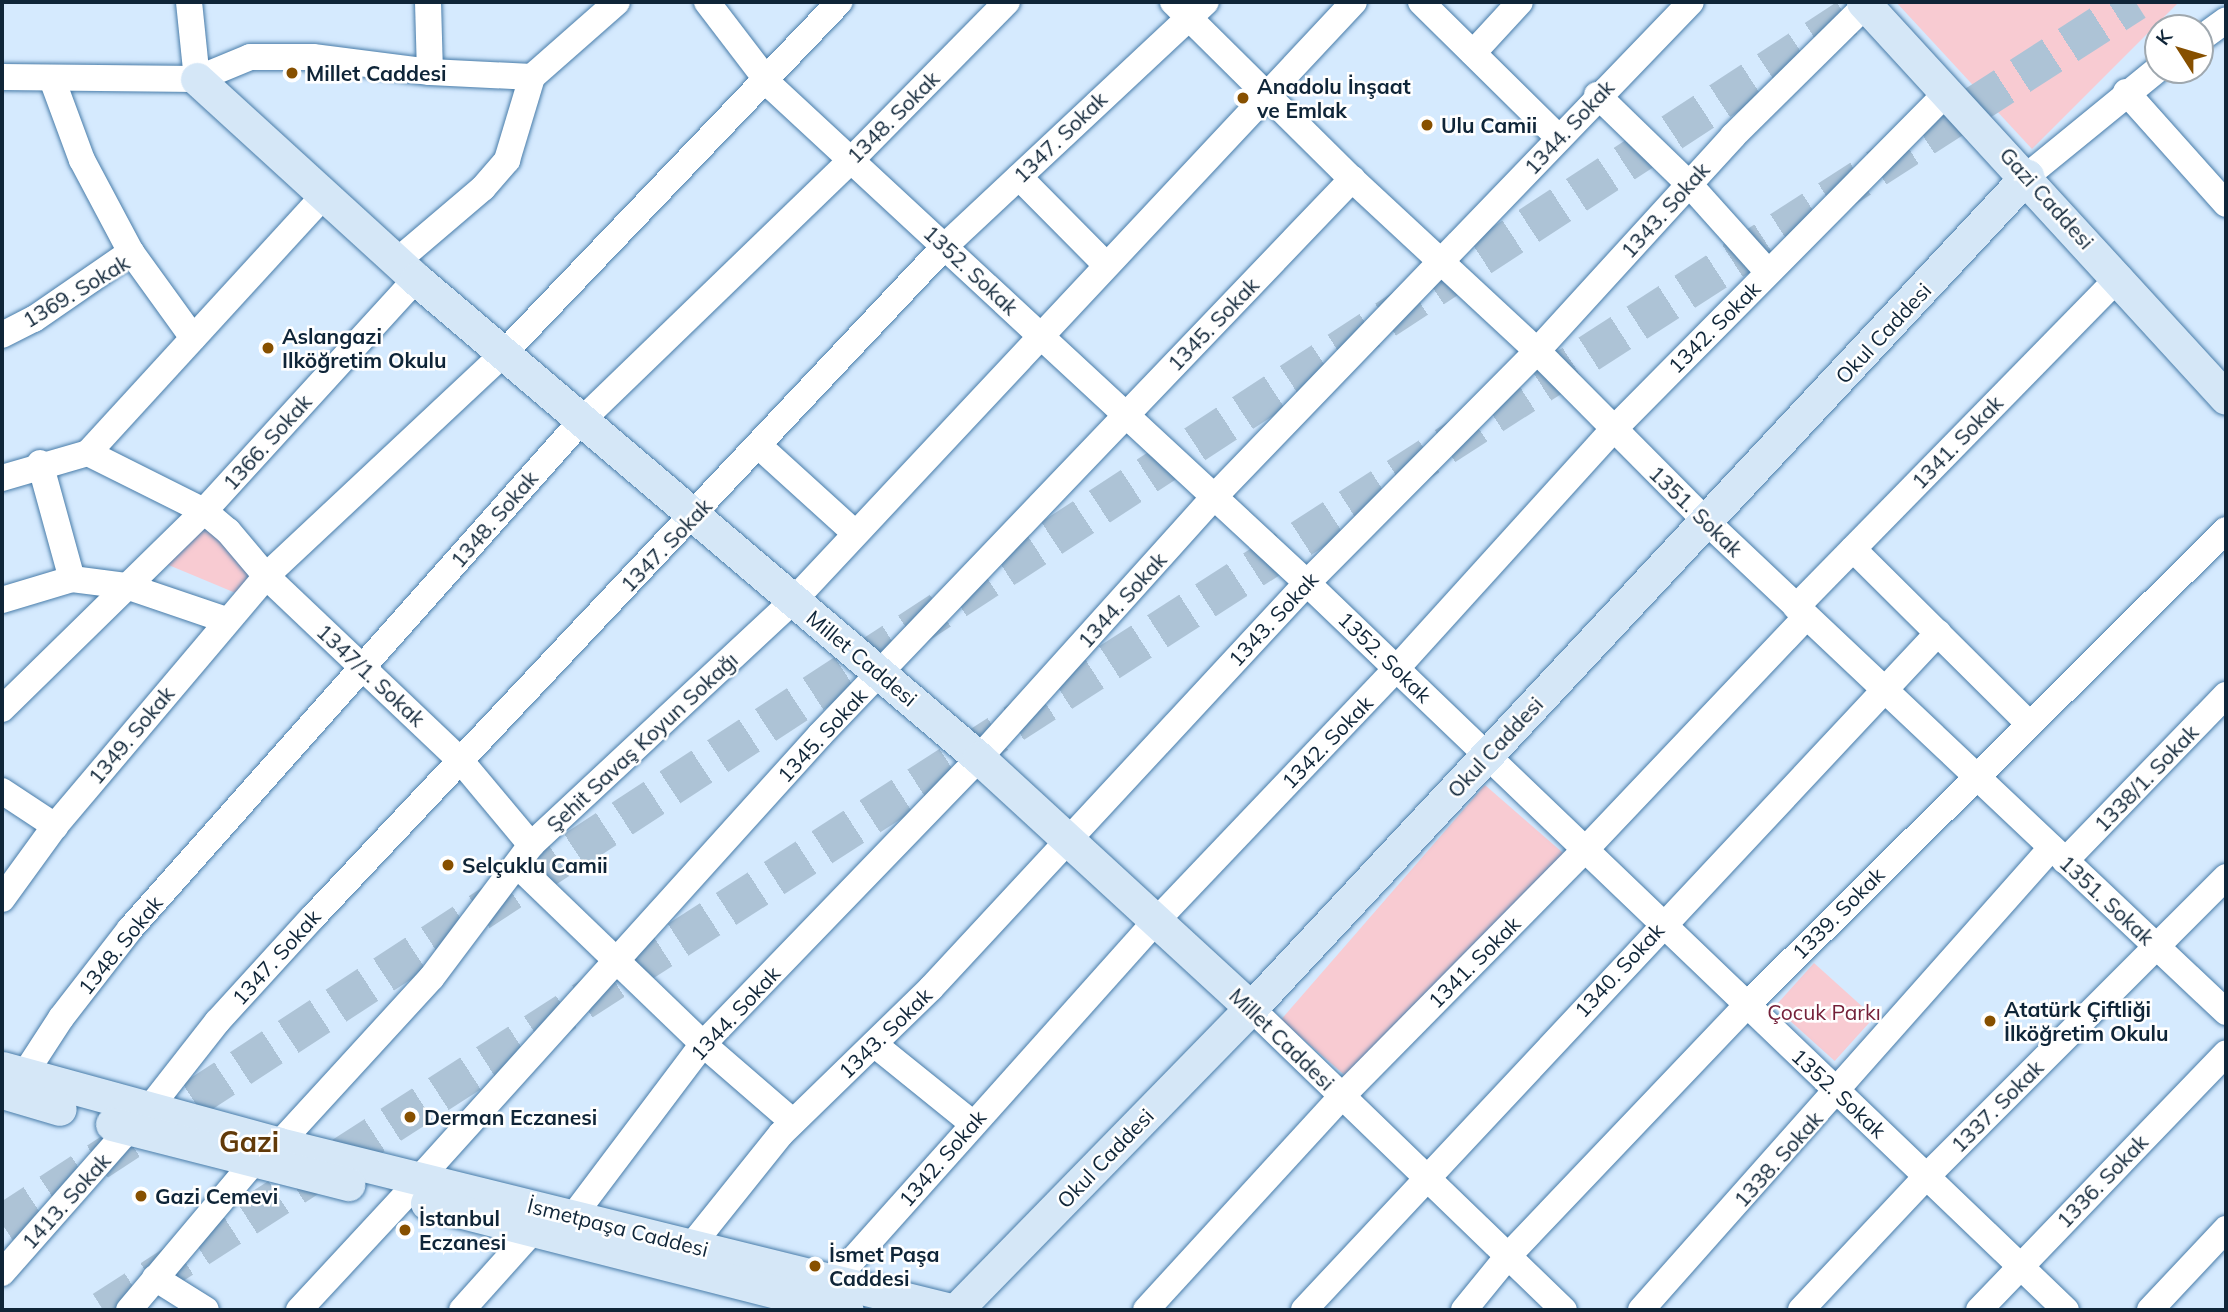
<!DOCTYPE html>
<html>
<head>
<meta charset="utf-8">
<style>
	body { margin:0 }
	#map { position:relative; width:2228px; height:1312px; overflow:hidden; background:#d5eafe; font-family:Mulish,sans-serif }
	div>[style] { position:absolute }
	.green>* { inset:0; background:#f8cbd2; transform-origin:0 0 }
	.highway-tunnel>* { height:38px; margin-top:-19px; transform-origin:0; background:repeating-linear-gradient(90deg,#adc3d6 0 38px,transparent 0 57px) }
	.roads { filter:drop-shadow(0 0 2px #487ca9) drop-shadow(0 0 2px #487ca9) }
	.minor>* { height:26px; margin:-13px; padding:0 13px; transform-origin:13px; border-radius:13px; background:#fff }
	.major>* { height:33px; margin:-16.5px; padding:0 16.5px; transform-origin:16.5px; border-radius:16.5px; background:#d5e7f7 }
	.dots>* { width:19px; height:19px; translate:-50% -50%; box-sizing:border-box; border:4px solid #fff; border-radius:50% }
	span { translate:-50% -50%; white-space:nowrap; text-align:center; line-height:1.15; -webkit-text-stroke:5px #fff; paint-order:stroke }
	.poi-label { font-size:21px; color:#0f2538; font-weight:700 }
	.left { translate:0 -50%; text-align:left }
	.street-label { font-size:21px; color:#0f2538 }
	.park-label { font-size:21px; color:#742039 }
	.district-label { font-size:28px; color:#613a0a; font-weight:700 }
	.frame { position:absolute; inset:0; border:4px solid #0f2538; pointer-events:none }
	.north { position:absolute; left:2144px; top:14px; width:70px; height:70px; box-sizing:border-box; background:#fff; border:2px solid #9fa8af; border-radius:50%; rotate:307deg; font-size:19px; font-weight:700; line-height:28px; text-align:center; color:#0f2538 }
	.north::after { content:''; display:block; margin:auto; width:24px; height:32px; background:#875000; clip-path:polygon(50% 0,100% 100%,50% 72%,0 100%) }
</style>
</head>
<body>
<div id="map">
	<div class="green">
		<i style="clip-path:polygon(1896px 2px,2175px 2px,2177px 4px,2032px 149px)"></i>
		<i style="clip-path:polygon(214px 506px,267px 556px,238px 594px,159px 561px)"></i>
		<i style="left:1485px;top:785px;width:104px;height:311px;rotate:41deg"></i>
		<i style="left:1814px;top:963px;width:81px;height:59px;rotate:42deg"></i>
	</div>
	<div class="highway-tunnel">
		<i style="left:2px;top:1224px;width:2208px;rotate:-33.17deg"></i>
		<i style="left:103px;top:1310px;width:2417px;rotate:-32.77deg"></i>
	</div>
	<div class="roads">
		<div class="minor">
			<i style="left:189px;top:2px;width:77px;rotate:84.1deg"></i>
			<i style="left:428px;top:2px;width:70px;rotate:88.4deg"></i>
			<i style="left:707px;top:2px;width:107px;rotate:52.6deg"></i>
			<i style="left:772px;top:87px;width:730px;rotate:42.83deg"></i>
			<i style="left:1307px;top:583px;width:1051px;rotate:43.77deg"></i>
			<i style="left:1173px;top:2px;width:252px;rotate:44.7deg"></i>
			<i style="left:1352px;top:179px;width:253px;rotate:42.9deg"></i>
			<i style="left:1537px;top:351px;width:241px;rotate:45.2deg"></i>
			<i style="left:1707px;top:522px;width:714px;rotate:43.35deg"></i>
			<i style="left:1421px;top:2px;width:194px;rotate:44.6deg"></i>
			<i style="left:2200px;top:39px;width:32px;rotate:-36deg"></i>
			<i style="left:1473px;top:53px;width:69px;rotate:-47.3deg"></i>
			<i style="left:2px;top:77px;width:195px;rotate:0.6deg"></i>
			<i style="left:197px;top:79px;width:57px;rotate:-22.5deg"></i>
			<i style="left:250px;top:57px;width:63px"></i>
			<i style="left:313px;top:57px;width:118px;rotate:7.3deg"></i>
			<i style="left:430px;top:72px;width:102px;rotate:2.8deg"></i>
			<i style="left:532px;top:77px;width:113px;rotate:-41.4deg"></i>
			<i style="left:52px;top:79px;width:86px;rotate:69.7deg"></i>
			<i style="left:82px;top:160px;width:104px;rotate:62deg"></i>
			<i style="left:2126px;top:92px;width:150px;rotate:48.2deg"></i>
			<i style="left:1597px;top:95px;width:128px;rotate:44.1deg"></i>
			<i style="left:1689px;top:184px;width:118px;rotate:48.1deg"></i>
			<i style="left:2027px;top:176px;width:169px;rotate:-39.2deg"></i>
			<i style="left:1019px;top:177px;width:122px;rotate:45.3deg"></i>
			<i style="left:396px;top:262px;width:114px;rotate:-40.4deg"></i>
			<i style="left:483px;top:188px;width:37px;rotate:-49deg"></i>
			<i style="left:507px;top:160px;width:87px;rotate:-73.2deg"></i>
			<i style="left:416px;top:279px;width:314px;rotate:132.4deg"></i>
			<i style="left:204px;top:511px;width:31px;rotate:40deg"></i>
			<i style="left:228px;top:531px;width:59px;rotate:49.8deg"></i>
			<i style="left:266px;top:576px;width:267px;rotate:43.5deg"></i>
			<i style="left:460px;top:760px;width:111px;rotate:50.1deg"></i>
			<i style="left:2px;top:335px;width:36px;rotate:-27deg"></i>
			<i style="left:34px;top:319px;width:118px;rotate:-34.6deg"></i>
			<i style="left:131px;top:252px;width:106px;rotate:54.2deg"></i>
			<i style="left:759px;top:446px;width:130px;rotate:42.2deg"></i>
			<i style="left:40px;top:463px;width:120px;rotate:74.6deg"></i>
			<i style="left:2px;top:478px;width:90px;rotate:-16.2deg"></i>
			<i style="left:1853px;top:549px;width:248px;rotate:44.8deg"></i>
			<i style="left:2px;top:600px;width:73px;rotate:-16.7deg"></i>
			<i style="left:72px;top:579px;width:54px;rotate:7.4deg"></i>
			<i style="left:126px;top:586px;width:106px;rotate:18.8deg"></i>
			<i style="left:1796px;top:607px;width:462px;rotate:-45.6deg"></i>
			<i style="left:2px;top:709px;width:283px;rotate:-44.4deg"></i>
			<i style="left:204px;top:511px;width:130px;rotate:-153.4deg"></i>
			<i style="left:88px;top:453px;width:346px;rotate:-47.5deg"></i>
			<i style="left:2px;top:791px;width:64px;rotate:33.4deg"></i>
			<i style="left:2065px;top:861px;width:231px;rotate:-45.9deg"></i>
			<i style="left:517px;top:865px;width:258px;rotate:43.9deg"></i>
			<i style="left:703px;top:1044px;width:119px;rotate:40.9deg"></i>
			<i style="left:2px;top:899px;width:90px;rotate:-54deg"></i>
			<i style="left:55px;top:826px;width:327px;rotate:-49.8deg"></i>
			<i style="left:266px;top:576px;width:325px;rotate:-43.1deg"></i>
			<i style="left:503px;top:354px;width:487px;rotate:-46.3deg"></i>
			<i style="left:1251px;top:1008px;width:435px;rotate:44deg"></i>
			<i style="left:874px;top:1044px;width:126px;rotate:38.9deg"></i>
			<i style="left:24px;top:1075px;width:68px;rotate:-57deg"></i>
			<i style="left:61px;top:1018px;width:113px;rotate:-52.2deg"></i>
			<i style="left:130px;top:929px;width:681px;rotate:-48.39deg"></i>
			<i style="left:582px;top:420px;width:374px;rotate:-44deg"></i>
			<i style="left:851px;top:160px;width:222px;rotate:-45.4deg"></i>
			<i style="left:148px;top:1110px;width:112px;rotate:-51.9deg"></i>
			<i style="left:217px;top:1022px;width:142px;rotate:-47.6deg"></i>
			<i style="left:313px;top:917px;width:922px;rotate:-46.71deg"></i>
			<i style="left:945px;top:246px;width:357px;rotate:-43.1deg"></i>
			<i style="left:279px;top:1144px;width:226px;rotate:-47.5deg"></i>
			<i style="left:432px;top:977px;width:165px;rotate:-53.1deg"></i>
			<i style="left:531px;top:845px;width:359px;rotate:-43deg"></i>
			<i style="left:794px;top:600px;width:819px;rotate:-46.88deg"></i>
			<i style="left:419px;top:1179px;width:598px;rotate:-47.91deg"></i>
			<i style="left:820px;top:735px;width:770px;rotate:-46.26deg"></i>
			<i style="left:574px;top:1215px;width:214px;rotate:-53deg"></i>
			<i style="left:703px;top:1044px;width:397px;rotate:-46deg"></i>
			<i style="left:979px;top:758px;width:351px;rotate:-48deg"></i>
			<i style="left:1214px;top:497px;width:687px;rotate:-46.06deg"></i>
			<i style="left:692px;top:1245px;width:142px;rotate:-51.3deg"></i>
			<i style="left:781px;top:1134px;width:209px;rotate:-44.2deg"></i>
			<i style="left:931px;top:988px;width:553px;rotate:-47.13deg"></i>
			<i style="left:1307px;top:583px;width:327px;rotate:-45.2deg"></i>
			<i style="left:1537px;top:351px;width:291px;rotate:-47.6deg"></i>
			<i style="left:1733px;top:136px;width:187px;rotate:-44.6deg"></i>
			<i style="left:2px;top:1273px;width:192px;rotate:-48.6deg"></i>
			<i style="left:155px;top:1278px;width:60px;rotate:32.1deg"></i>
			<i style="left:833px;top:1282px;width:484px;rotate:-48.2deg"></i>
			<i style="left:1156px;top:921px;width:349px;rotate:-46.4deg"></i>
			<i style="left:1397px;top:668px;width:321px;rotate:-47.8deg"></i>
			<i style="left:1613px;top:430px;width:477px;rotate:-45.3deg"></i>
			<i style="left:129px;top:1310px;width:192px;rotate:-49.9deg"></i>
			<i style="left:299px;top:1310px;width:156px;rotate:-47.1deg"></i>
			<i style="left:462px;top:1310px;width:105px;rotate:-48.1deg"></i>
			<i style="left:1146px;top:1310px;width:290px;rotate:-47.5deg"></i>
			<i style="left:1342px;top:1096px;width:346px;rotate:-45.4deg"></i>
			<i style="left:1585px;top:850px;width:321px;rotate:-46.5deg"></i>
			<i style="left:1304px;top:1310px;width:928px;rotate:-46.88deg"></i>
			<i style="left:1464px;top:1310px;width:70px;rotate:-50.8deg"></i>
			<i style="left:1508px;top:1256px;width:345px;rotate:-46.4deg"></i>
			<i style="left:1746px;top:1006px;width:676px;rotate:-44.76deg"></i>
			<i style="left:1641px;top:1310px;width:618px;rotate:-48.41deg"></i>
			<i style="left:1801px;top:1310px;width:184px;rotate:-46.8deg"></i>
			<i style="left:1927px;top:1176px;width:423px;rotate:-45deg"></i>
			<i style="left:1979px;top:1310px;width:356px;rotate:-46.1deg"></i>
			<i style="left:2150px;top:1310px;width:111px;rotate:-46.8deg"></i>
		</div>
		<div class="major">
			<i style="left:1863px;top:2px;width:537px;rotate:47.49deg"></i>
			<i style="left:197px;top:79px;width:297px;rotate:42.4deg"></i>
			<i style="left:416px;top:279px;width:739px;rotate:40.39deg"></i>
			<i style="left:979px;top:758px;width:369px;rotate:42.6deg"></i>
			<i style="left:2px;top:1068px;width:287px;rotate:15.3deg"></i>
			<i style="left:279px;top:1144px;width:692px;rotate:13.88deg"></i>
			<i style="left:2px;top:1092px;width:60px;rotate:16.3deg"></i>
			<i style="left:112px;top:1124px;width:244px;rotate:14.3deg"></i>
			<i style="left:427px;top:1203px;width:433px;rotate:14.3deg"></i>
			<i style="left:956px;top:1310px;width:422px;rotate:-45.7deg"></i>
			<i style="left:1251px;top:1008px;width:1138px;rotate:-46.99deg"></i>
		</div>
	</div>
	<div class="dots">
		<i style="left:292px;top:73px;background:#875000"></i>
		<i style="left:1243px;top:98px;background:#875000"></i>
		<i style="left:1427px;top:125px;background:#875000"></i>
		<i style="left:268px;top:348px;background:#875000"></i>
		<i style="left:448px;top:865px;background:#875000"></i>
		<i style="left:1990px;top:1021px;background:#875000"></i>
		<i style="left:410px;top:1117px;background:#875000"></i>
		<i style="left:141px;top:1196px;background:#875000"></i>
		<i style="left:405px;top:1230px;background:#875000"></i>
		<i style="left:815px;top:1266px;background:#875000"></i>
	</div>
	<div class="poi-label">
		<span class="left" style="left:306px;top:73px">Millet Caddesi</span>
		<span class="left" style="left:1257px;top:98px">Anadolu İnşaat<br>ve Emlak</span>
		<span class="left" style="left:1441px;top:125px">Ulu Camii</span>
		<span class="left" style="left:282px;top:348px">Aslangazi<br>Ilköğretim Okulu</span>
		<span class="left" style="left:462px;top:865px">Selçuklu Camii</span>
		<span class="left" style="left:2004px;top:1021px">Atatürk Çiftliği<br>İlköğretim Okulu</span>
		<span class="left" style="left:424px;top:1117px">Derman Eczanesi</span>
		<span class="left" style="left:155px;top:1196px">Gazi Cemevi</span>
		<span class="left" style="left:419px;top:1230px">İstanbul<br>Eczanesi</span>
		<span class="left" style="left:829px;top:1266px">İsmet Paşa<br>Caddesi</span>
	</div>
	<div class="street-label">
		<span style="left:893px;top:117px;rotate:-45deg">1348. Sokak</span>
		<span style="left:1569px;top:127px;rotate:-47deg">1344. Sokak</span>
		<span style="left:1060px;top:137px;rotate:-44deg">1347. Sokak</span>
		<span style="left:2047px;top:198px;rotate:48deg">Gazi Caddesi</span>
		<span style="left:1665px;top:210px;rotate:-48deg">1343. Sokak</span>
		<span style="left:971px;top:270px;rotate:43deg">1352. Sokak</span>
		<span style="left:76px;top:291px;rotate:-31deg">1369. Sokak</span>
		<span style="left:1213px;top:324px;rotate:-46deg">1345. Sokak</span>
		<span style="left:1714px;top:327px;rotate:-45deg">1342. Sokak</span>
		<span style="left:1883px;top:333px;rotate:-47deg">Okul Caddesi</span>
		<span style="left:267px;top:442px;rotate:-48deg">1366. Sokak</span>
		<span style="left:1957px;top:442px;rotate:-46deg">1341. Sokak</span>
		<span style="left:1696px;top:511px;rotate:44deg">1351. Sokak</span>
		<span style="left:494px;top:519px;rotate:-49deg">1348. Sokak</span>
		<span style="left:666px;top:545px;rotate:-46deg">1347. Sokak</span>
		<span style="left:1122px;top:600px;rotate:-48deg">1344. Sokak</span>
		<span style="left:1273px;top:619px;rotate:-47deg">1343. Sokak</span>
		<span style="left:1385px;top:657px;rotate:44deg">1352. Sokak</span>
		<span style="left:862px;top:658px;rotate:40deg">Millet Caddesi</span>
		<span style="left:371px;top:675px;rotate:43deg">1347/1. Sokak</span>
		<span style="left:131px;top:735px;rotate:-50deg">1349. Sokak</span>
		<span style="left:822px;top:735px;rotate:-47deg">1345. Sokak</span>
		<span style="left:642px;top:742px;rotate:-43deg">Şehit Savaş Koyun Sokağı</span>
		<span style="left:1327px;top:742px;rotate:-46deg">1342. Sokak</span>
		<span style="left:1495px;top:747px;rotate:-47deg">Okul Caddesi</span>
		<span style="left:2146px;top:778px;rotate:-46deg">1338/1. Sokak</span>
		<span style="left:2107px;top:900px;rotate:43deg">1351. Sokak</span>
		<span style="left:1838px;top:913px;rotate:-45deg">1339. Sokak</span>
		<span style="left:120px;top:945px;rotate:-51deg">1348. Sokak</span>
		<span style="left:276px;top:957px;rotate:-48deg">1347. Sokak</span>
		<span style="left:1474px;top:962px;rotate:-45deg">1341. Sokak</span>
		<span style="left:1619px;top:970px;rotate:-47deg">1340. Sokak</span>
		<span style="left:735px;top:1013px;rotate:-47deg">1344. Sokak</span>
		<span style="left:885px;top:1033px;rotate:-44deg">1343. Sokak</span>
		<span style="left:1282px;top:1039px;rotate:44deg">Millet Caddesi</span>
		<span style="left:1839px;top:1093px;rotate:43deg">1352. Sokak</span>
		<span style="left:1997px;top:1106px;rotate:-45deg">1337. Sokak</span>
		<span style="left:942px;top:1158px;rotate:-49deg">1342. Sokak</span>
		<span style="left:1105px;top:1158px;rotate:-46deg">Okul Caddesi</span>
		<span style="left:1778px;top:1159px;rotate:-48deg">1338. Sokak</span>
		<span style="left:2102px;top:1181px;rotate:-46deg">1336. Sokak</span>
		<span style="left:66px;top:1201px;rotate:-48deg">1413. Sokak</span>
		<span style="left:618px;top:1227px;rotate:14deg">İsmetpaşa Caddesi</span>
	</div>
	<div class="park-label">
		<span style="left:1824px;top:1012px">Çocuk Parkı</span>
	</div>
	<div class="district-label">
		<span style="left:249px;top:1142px">Gazi</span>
	</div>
	<div class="frame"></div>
	<div class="north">K</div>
</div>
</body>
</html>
